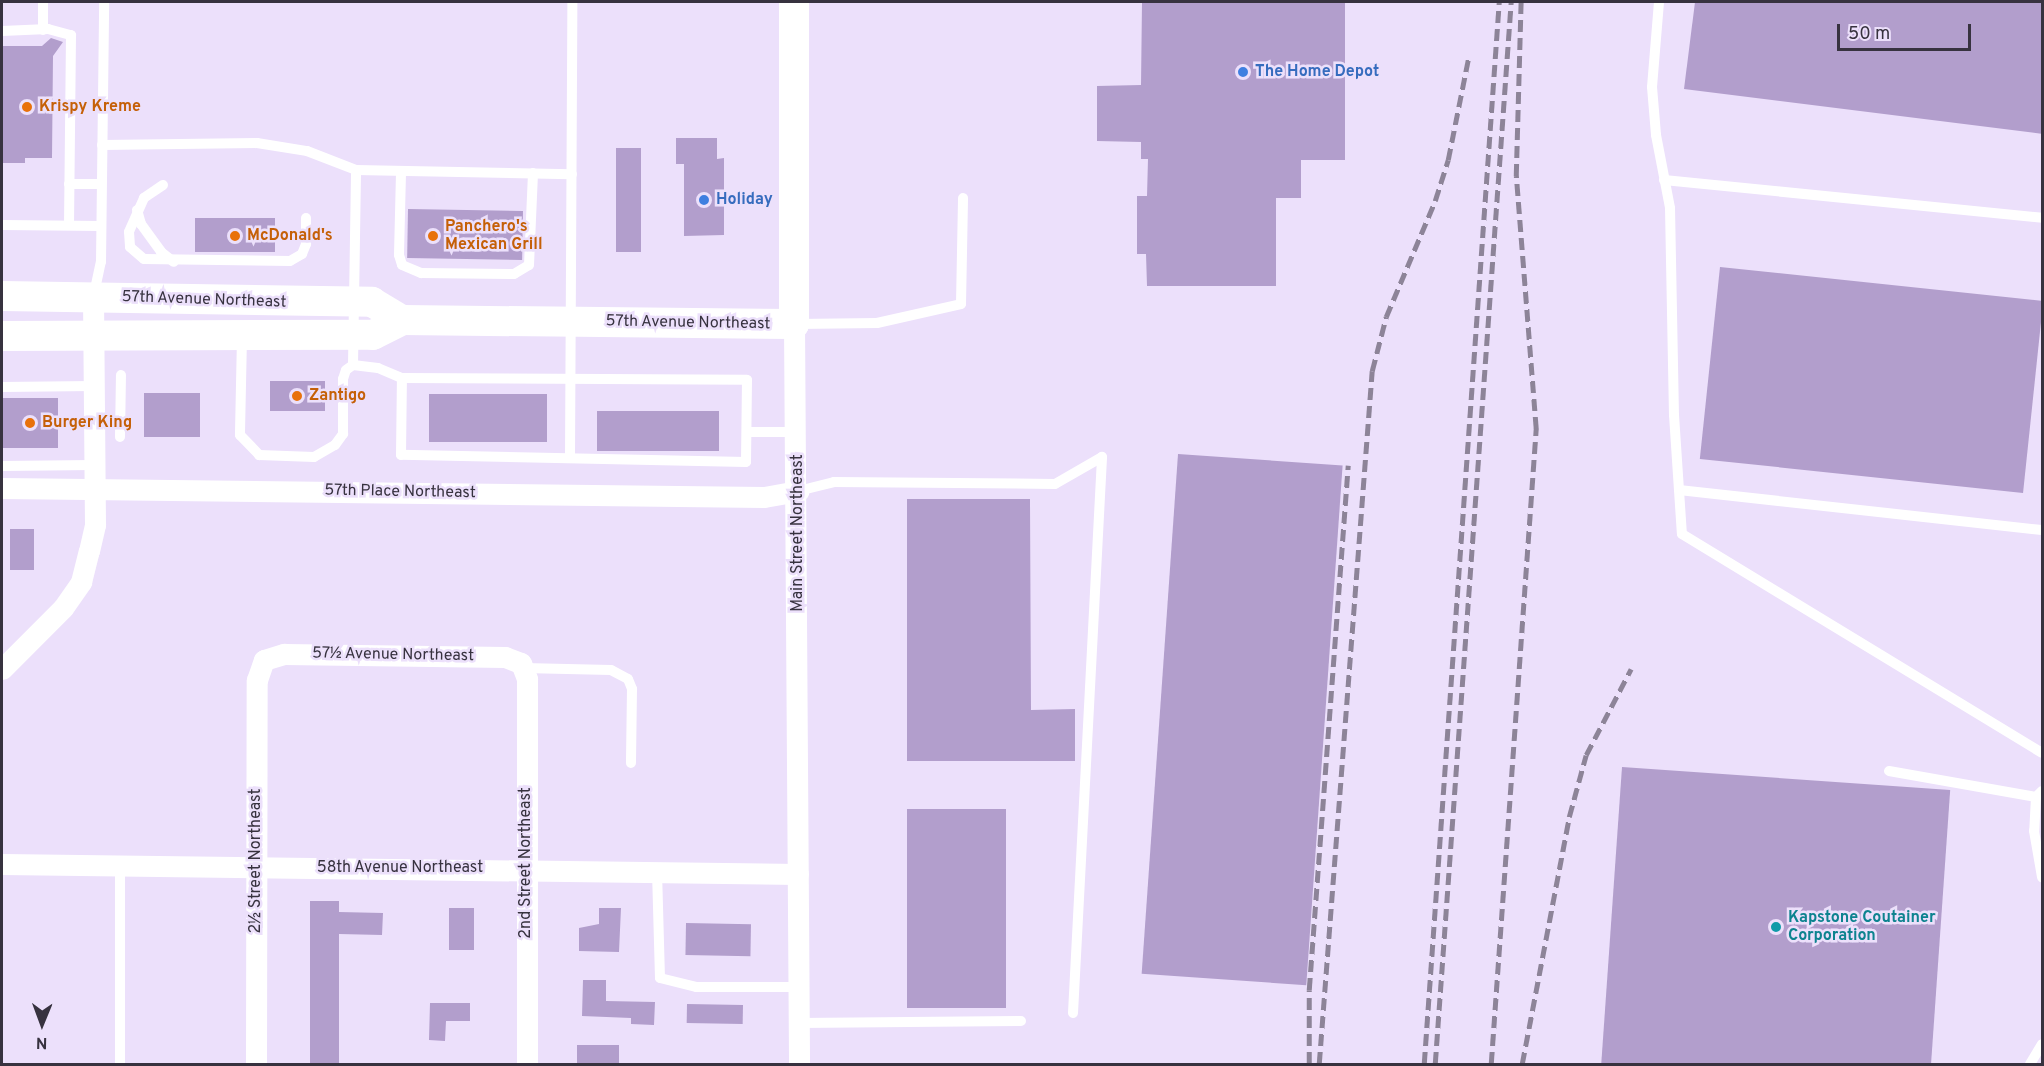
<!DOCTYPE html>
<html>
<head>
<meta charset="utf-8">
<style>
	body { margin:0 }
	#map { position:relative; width:2044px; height:1066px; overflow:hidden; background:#ece0fb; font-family:Overpass,sans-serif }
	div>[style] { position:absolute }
	.building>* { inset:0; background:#b29ecc; transform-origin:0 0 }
	.lane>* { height:10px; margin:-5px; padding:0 5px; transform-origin:5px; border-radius:5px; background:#fff }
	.street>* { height:21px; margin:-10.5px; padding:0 10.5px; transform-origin:10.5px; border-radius:10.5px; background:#fff }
	.secondary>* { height:30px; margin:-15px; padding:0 15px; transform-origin:15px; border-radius:15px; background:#fff }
	.rail>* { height:4.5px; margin-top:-2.25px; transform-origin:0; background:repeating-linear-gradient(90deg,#8d8498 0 12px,transparent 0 18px) }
	.dots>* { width:16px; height:16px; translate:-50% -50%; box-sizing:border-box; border:3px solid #ece0fb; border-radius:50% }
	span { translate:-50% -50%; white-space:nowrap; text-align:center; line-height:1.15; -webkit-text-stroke:5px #ece0fb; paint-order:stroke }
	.shop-label { font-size:16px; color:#366cbe; font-weight:700 }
	.left { translate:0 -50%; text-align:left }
	.food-label { font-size:16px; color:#c56008; font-weight:700 }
	.street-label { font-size:16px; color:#37323f }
	.culture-label { font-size:16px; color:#0d838f; font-weight:700 }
	.frame { position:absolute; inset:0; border:3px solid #37323f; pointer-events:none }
	.north { position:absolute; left:12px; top:994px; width:60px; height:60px; -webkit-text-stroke:4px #ece0fb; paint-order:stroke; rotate:181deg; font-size:16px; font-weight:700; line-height:24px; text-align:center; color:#37323f }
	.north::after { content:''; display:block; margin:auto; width:21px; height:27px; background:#37323f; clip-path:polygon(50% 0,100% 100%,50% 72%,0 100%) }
	.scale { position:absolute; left:1837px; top:24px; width:134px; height:27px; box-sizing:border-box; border:3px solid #37323f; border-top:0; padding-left:8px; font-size:18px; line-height:21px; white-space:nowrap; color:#37323f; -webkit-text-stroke:4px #ece0fb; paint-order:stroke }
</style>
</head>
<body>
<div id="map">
	<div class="building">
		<i style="clip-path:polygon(1142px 2px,1345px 2px,1345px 160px,1301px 160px,1301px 198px,1276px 198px,1276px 286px,1147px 286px,1146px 254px,1137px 254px,1137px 196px,1147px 196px,1148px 159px,1141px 159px,1141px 142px,1097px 141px,1097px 86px,1141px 85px)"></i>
		<i style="clip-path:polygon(1695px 2px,2043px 2px,2043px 134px,1684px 89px)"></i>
		<i style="clip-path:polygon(51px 38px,63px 42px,53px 56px,52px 158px,25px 158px,25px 163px,2px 163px,2px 46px,42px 46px)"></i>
		<i style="clip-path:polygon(676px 138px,717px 138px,717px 159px,724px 158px,724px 235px,684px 236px,684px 164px,676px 164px)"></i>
		<i style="left:616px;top:148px;width:25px;height:104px"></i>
		<i style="left:408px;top:209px;width:115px;height:49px;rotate:1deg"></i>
		<i style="left:195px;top:218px;width:80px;height:34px"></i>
		<i style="left:1720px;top:267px;width:325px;height:193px;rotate:6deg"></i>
		<i style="left:270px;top:381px;width:55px;height:30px"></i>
		<i style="left:144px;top:393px;width:56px;height:44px"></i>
		<i style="left:429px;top:394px;width:118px;height:48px"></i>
		<i style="left:2px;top:398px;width:56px;height:50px"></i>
		<i style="left:597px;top:411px;width:122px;height:40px"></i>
		<i style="left:1178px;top:454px;width:165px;height:521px;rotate:4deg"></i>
		<i style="clip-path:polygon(907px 499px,1030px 499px,1031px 710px,1075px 709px,1075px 761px,907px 761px)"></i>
		<i style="left:10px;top:529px;width:24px;height:41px"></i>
		<i style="left:1622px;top:767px;width:329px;height:299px;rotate:4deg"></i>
		<i style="left:907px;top:809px;width:99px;height:199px"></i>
		<i style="clip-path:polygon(310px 901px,339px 901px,339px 912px,383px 913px,382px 935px,339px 934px,339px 1065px,310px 1065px)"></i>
		<i style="left:449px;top:908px;width:25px;height:42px"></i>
		<i style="clip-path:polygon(599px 908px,621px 908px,619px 952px,579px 951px,579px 928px,599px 924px)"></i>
		<i style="left:686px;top:923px;width:65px;height:32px;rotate:1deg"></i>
		<i style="clip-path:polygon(583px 980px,606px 980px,606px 1001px,655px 1002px,654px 1025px,631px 1024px,631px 1018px,582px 1016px)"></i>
		<i style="clip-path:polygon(430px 1003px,470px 1003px,470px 1021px,446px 1021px,445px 1041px,429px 1040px)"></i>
		<i style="left:687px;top:1004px;width:56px;height:19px;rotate:1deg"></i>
		<i style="left:577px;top:1045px;width:42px;height:20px"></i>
	</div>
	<div class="lane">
		<i style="left:43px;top:2px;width:28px;rotate:90deg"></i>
		<i style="left:1659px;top:2px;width:85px;rotate:94.7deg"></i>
		<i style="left:1652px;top:87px;width:48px;rotate:85.2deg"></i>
		<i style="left:1656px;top:135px;width:74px;rotate:79.1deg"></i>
		<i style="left:1670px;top:208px;width:207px;rotate:88.9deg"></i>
		<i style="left:1674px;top:415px;width:119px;rotate:86.2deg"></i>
		<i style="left:1682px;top:534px;width:421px;rotate:31.3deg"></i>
		<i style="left:2px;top:31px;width:46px;rotate:-2.5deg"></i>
		<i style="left:48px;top:29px;width:24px;rotate:15deg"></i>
		<i style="left:71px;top:35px;width:190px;rotate:90.6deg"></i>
		<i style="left:102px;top:145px;width:155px;rotate:-0.7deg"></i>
		<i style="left:257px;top:143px;width:51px;rotate:9.1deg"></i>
		<i style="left:307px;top:151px;width:53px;rotate:21.2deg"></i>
		<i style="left:356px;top:170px;width:216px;rotate:1.1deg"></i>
		<i style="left:401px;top:173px;width:82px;rotate:91.4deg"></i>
		<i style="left:399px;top:255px;width:10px;rotate:73deg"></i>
		<i style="left:402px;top:265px;width:21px;rotate:23deg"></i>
		<i style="left:421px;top:273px;width:93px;rotate:0.6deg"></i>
		<i style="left:514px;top:274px;width:17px;rotate:-31deg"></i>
		<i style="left:529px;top:265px;width:92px;rotate:-87.5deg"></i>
		<i style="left:1664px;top:180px;width:380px;rotate:5.7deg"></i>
		<i style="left:69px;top:184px;width:32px"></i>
		<i style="left:163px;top:185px;width:23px;rotate:146deg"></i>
		<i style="left:144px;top:198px;width:37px;rotate:114deg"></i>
		<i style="left:129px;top:232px;width:15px;rotate:86deg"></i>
		<i style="left:130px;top:247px;width:18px;rotate:41deg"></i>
		<i style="left:144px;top:259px;width:146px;rotate:0.8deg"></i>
		<i style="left:290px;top:261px;width:14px;rotate:-30deg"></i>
		<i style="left:302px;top:254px;width:11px;rotate:-68deg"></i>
		<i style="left:306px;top:244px;width:26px;rotate:-90deg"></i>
		<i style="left:137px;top:210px;width:15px;rotate:74deg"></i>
		<i style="left:141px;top:224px;width:34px;rotate:54deg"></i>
		<i style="left:161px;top:252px;width:16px;rotate:38deg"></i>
		<i style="left:2px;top:225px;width:99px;rotate:0.6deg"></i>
		<i style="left:94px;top:294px;width:33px;rotate:-78deg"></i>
		<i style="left:101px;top:262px;width:260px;rotate:-89.3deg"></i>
		<i style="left:797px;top:324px;width:80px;rotate:-0.7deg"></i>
		<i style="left:877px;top:323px;width:86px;rotate:-12.7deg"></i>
		<i style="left:961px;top:304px;width:106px;rotate:-88.9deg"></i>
		<i style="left:242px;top:337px;width:98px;rotate:91.2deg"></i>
		<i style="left:240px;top:435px;width:28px;rotate:46deg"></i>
		<i style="left:259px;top:455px;width:55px;rotate:2.1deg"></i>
		<i style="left:314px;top:457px;width:24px;rotate:-30deg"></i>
		<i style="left:335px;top:445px;width:14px;rotate:-54deg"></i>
		<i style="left:343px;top:434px;width:55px;rotate:-90deg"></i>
		<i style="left:343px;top:379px;width:9px;rotate:-72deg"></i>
		<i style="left:346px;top:370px;width:9px;rotate:-36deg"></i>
		<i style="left:353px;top:365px;width:25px;rotate:7deg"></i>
		<i style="left:378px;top:368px;width:26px;rotate:23deg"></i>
		<i style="left:353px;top:365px;width:195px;rotate:-89.1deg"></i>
		<i style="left:402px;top:378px;width:345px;rotate:0.3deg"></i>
		<i style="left:747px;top:380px;width:82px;rotate:90.7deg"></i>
		<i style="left:746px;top:462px;width:345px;rotate:-178.8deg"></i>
		<i style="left:401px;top:455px;width:77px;rotate:-89.3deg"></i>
		<i style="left:2px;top:387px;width:91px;rotate:-0.6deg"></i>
		<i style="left:747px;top:432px;width:49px"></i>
		<i style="left:120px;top:437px;width:62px;rotate:-89.1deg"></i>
		<i style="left:570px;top:457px;width:455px;rotate:-89.7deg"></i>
		<i style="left:2px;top:466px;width:92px;rotate:-0.6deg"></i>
		<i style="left:1679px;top:490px;width:365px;rotate:6.3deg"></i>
		<i style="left:798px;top:491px;width:37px;rotate:-14deg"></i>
		<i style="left:834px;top:482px;width:221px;rotate:0.5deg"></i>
		<i style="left:1055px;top:484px;width:54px;rotate:-29.9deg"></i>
		<i style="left:523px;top:668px;width:88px;rotate:1.3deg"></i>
		<i style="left:611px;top:670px;width:19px;rotate:28deg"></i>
		<i style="left:628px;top:679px;width:11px;rotate:68deg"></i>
		<i style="left:632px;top:689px;width:74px;rotate:90.8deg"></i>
		<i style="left:1889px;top:771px;width:149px;rotate:10deg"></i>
		<i style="left:2036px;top:797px;width:8px;rotate:-45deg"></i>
		<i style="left:2036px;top:797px;width:34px;rotate:93deg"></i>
		<i style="left:2034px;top:831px;width:47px;rotate:80.1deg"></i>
		<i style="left:120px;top:865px;width:199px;rotate:90deg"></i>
		<i style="left:657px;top:871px;width:107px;rotate:88.4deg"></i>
		<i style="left:660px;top:978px;width:37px;rotate:14deg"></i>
		<i style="left:696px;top:987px;width:103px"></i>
		<i style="left:1073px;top:1013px;width:557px;rotate:-87.01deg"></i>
		<i style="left:799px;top:1023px;width:222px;rotate:-0.5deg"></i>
		<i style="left:2030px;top:1064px;width:23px;rotate:-59deg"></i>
	</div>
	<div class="street">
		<i style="left:794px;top:324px;width:740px;rotate:89.61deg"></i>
		<i style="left:2px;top:488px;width:762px;rotate:0.68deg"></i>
		<i style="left:764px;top:497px;width:35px;rotate:-10deg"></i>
		<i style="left:2px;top:669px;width:86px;rotate:-45deg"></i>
		<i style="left:63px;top:608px;width:32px;rotate:-55deg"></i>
		<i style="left:81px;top:582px;width:32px;rotate:-76deg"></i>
		<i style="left:89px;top:551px;width:27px;rotate:-77deg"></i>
		<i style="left:95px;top:525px;width:228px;rotate:-90.5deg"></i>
		<i style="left:2px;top:864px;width:796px;rotate:0.72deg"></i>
		<i style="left:256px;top:1064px;width:384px;rotate:-89.9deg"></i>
		<i style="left:257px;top:680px;width:21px;rotate:-71deg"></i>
		<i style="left:264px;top:660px;width:21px;rotate:-17deg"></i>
		<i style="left:284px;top:654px;width:221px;rotate:0.8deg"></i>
		<i style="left:505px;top:657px;width:17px;rotate:21deg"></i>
		<i style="left:521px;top:663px;width:17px;rotate:69deg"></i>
		<i style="left:527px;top:679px;width:385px;rotate:90deg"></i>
	</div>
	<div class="secondary">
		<i style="left:2px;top:296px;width:370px;rotate:0.9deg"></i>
		<i style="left:372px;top:302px;width:35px;rotate:31deg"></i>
		<i style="left:2px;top:336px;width:371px;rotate:-0.2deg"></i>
		<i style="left:373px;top:335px;width:33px;rotate:-27deg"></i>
		<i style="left:402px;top:320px;width:392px;rotate:0.6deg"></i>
		<i style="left:794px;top:324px;width:322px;rotate:-90deg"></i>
	</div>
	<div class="rail">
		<i style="left:1309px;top:1064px;width:74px;rotate:-90deg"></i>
		<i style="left:1309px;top:990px;width:526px;rotate:-85.75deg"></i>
		<i style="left:1319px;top:1064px;width:695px;rotate:-85.63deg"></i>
		<i style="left:1372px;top:371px;width:56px;rotate:-75.5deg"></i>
		<i style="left:1386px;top:317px;width:126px;rotate:-67.1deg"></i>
		<i style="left:1435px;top:201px;width:43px;rotate:-72.4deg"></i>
		<i style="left:1448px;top:160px;width:107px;rotate:-78.7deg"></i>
		<i style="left:1424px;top:1064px;width:1065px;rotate:-85.96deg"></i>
		<i style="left:1435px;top:1064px;width:1065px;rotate:-85.91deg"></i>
		<i style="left:1491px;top:1064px;width:637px;rotate:-85.95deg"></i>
		<i style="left:1536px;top:429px;width:254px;rotate:-94.5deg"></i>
		<i style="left:1516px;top:176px;width:174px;rotate:-88.4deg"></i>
		<i style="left:1522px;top:1064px;width:251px;rotate:-79.2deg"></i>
		<i style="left:1569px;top:817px;width:64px;rotate:-74.7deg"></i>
		<i style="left:1586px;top:755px;width:97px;rotate:-62.4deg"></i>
	</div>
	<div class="dots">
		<i style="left:1243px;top:72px;background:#3f7fe0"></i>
		<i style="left:27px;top:107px;background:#e8710a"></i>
		<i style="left:704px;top:200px;background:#3f7fe0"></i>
		<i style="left:235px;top:236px;background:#e8710a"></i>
		<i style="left:433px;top:236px;background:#e8710a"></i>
		<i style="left:297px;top:396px;background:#e8710a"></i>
		<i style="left:30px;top:423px;background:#e8710a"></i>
		<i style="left:1776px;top:927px;background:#0f9aa8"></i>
	</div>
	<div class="shop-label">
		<span class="left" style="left:1255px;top:72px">The Home Depot</span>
		<span class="left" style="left:716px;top:200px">Holiday</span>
	</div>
	<div class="food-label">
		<span class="left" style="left:39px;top:107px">Krispy Kreme</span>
		<span class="left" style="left:445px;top:236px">Panchero's<br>Mexican Grill</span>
		<span class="left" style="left:247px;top:236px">McDonald's</span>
		<span class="left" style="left:309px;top:396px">Zantigo</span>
		<span class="left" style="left:42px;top:423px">Burger King</span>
	</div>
	<div class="street-label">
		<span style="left:204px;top:300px;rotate:2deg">57th Avenue Northeast</span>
		<span style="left:688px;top:323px;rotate:1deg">57th Avenue Northeast</span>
		<span style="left:400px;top:492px;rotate:1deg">57th Place Northeast</span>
		<span style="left:798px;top:533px;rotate:-90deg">Main Street Northeast</span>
		<span style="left:393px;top:655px;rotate:1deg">57½ Avenue Northeast</span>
		<span style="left:256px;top:861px;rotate:-90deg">2½ Street Northeast</span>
		<span style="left:526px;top:863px;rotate:-90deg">2nd Street Northeast</span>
		<span style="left:400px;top:868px">58th Avenue Northeast</span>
	</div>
	<div class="culture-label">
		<span class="left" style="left:1788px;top:927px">Kapstone Coutainer<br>Corporation</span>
	</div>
	<div class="frame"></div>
	<div class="north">N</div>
	<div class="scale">50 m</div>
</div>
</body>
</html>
